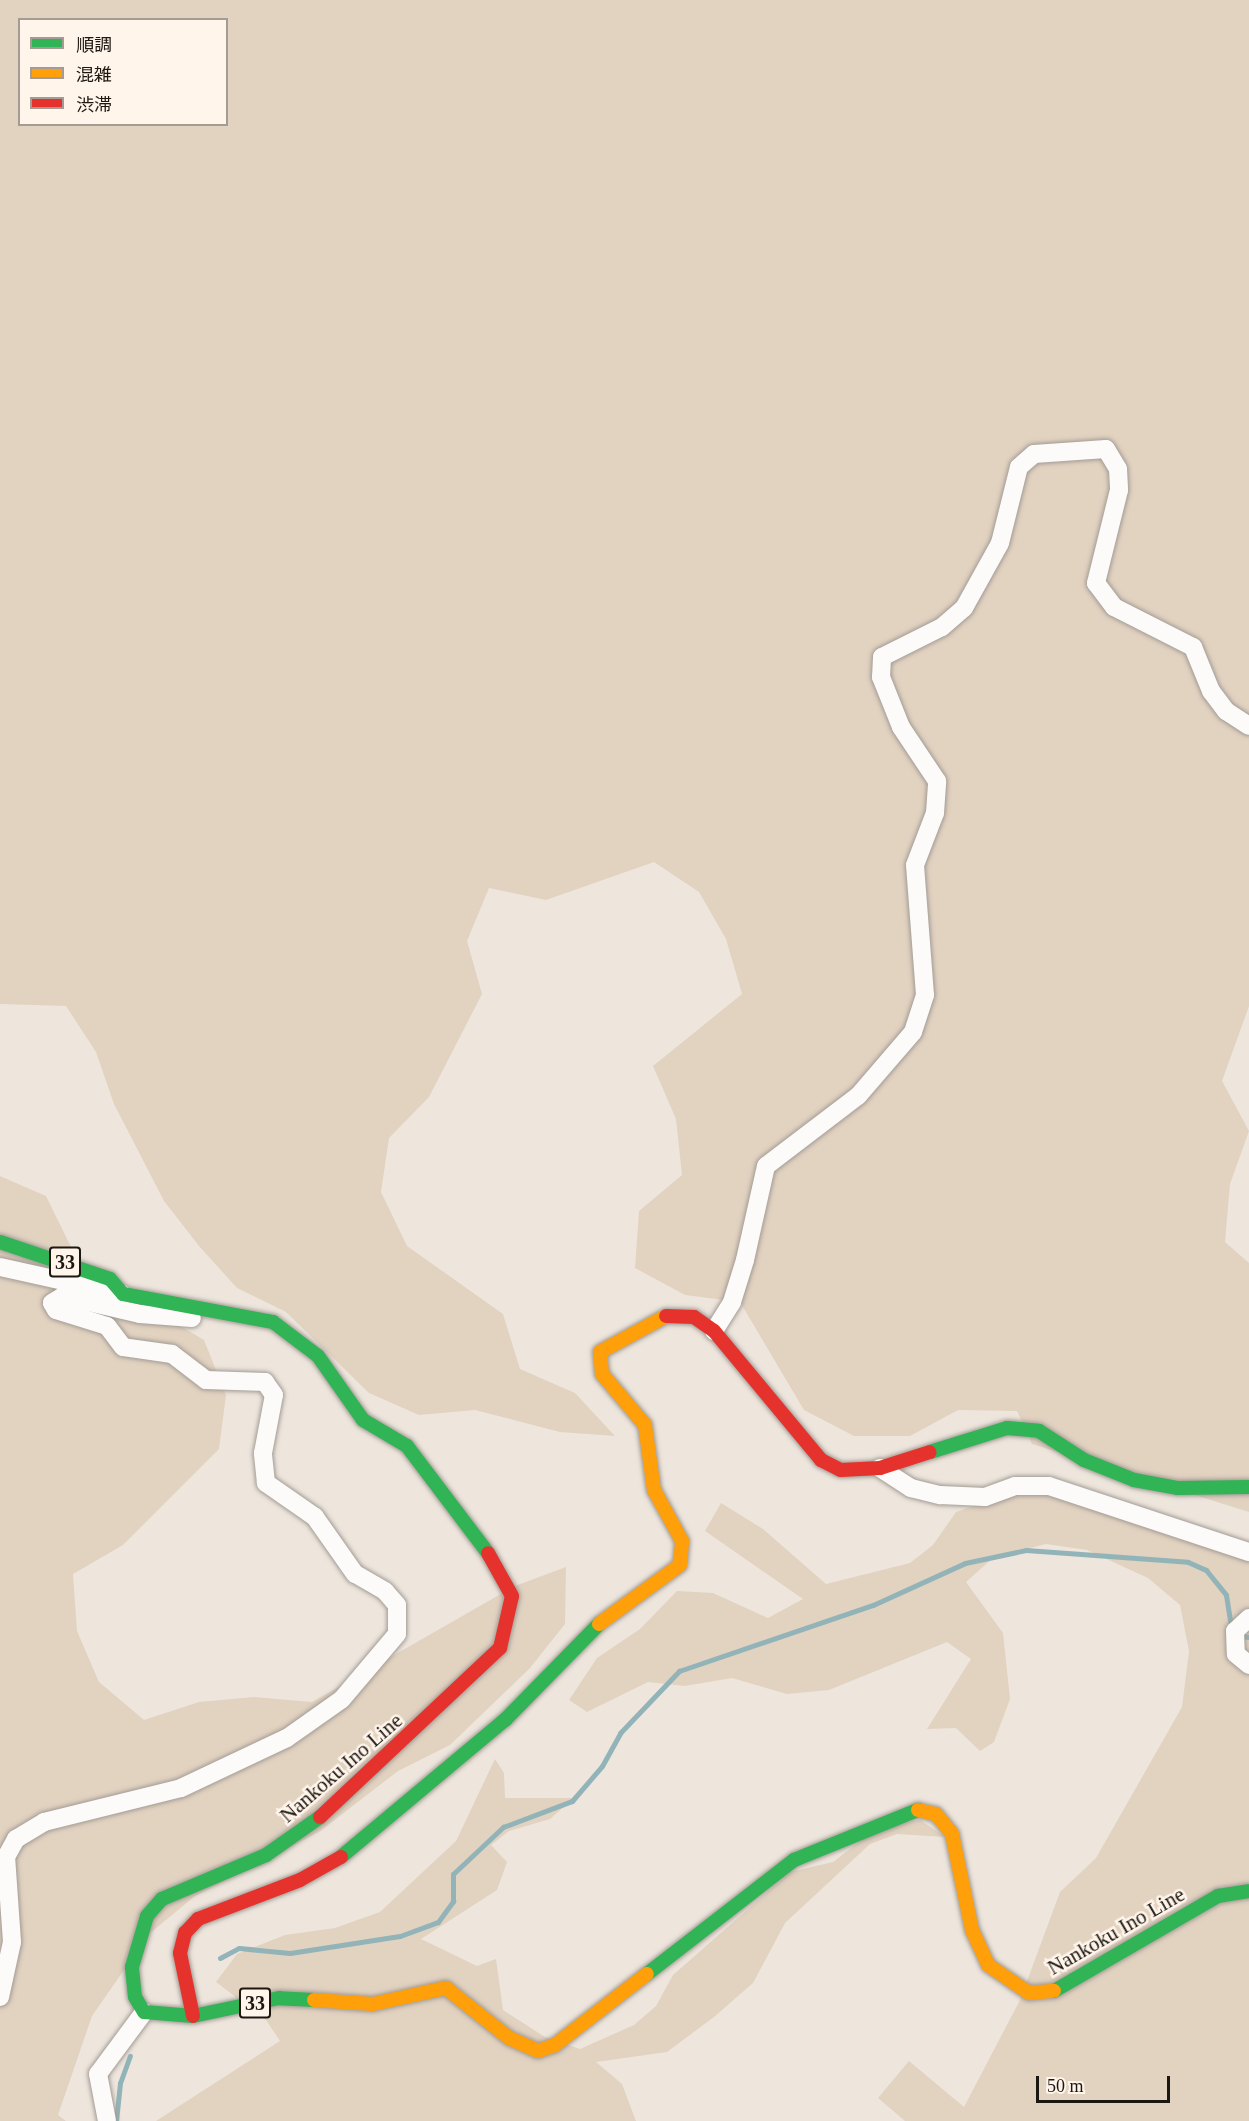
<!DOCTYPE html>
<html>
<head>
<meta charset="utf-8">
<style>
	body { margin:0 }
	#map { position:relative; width:1249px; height:2121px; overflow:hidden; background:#eee6dd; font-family:"Times New Roman","Noto Sans JP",serif }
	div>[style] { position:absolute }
	.green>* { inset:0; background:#e2d2c0 }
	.stream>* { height:5px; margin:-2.5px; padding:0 2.5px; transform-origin:2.5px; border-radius:2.5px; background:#92b4b8 }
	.roads { filter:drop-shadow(0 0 2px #a29c95) drop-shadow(0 0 2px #a29c95) }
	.street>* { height:18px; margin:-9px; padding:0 9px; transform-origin:9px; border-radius:9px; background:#fcfbfa }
	.fast>* { height:14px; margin:-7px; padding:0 7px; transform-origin:7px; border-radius:7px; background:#30b455 }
	.slow>* { height:14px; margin:-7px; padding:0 7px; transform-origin:7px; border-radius:7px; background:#ff9f0a }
	.jam>* { height:14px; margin:-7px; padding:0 7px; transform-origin:7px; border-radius:7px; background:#e5322d }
	span { translate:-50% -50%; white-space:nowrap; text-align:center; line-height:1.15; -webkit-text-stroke:5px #fff5eb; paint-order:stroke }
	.shield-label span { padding:2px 4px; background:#fff5eb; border:2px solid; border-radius:4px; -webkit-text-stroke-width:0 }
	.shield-label { font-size:20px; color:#1c1711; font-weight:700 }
	.street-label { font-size:21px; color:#1c1711 }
	.legend { position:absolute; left:18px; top:18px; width:210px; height:108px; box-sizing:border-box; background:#fff5eb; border:2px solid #a49c94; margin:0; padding:8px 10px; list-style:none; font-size:18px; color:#1c1711 }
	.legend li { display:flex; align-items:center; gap:12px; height:30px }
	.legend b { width:30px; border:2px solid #a49c94 }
	.scale { position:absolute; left:1036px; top:2076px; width:134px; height:27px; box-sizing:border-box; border:3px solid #1c1711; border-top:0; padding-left:8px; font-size:18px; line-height:21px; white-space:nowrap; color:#1c1711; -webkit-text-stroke:4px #fff5eb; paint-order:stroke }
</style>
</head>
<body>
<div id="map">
	<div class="green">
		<i style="clip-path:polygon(evenodd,0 0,1249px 0,1249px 1006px,1222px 1081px,1249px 1131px,1230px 1184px,1225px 1242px,1249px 1263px,1249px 1512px,1032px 1444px,1017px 1411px,958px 1410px,910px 1436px,854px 1436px,804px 1410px,740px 1302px,685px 1295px,635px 1268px,639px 1211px,682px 1175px,676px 1119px,653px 1066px,742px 994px,726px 939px,699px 892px,654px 862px,546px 900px,489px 888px,467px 941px,482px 994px,429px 1097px,389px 1138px,381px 1192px,407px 1246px,503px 1314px,520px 1369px,575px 1393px,615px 1436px,560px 1432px,475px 1410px,419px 1415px,369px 1393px,286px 1312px,237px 1288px,199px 1246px,164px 1201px,114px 1104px,96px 1052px,66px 1006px,0 1004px,0 0,20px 20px,226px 20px,226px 124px,20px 124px,20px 20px)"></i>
		<i style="clip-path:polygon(0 1176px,46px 1196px,97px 1300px,152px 1309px,204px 1340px,226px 1395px,219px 1449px,123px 1545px,73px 1574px,77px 1631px,99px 1682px,144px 1720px,199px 1702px,254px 1697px,312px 1702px,515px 1586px,566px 1567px,565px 1624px,530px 1668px,450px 1745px,398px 1771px,319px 1832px,195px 1896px,149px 1934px,92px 2016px,58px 2115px,66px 2121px,0 2121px)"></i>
		<i style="clip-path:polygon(1026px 1488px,1249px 1543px,1249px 1608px,1239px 1625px,1249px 1626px,1249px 2121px,905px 2121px,878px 2098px,909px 2061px,964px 2107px,1020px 2000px,1060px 1892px,1096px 1858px,1182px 1707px,1189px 1651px,1180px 1605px,1148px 1578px,1087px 1550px,1046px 1544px,994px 1557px,966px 1582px,1003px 1633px,1010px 1699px,994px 1742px,980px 1751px,956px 1728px,927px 1729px,971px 1659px,947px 1642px,829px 1690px,787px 1694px,732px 1678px,685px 1686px,648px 1682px,587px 1712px,569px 1700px,597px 1658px,640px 1629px,677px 1591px,713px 1593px,768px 1618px,803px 1599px,705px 1531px,721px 1503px,763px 1529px,826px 1584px,910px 1563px,933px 1545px,956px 1512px)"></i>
		<i style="clip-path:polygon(495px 1759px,504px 1773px,505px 1798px,574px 1798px,550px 1819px,509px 1831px,491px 1845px,507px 1862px,497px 1890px,421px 1939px,477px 1966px,496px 1959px,503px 2010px,545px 2037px,580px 2049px,634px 2025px,656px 2006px,673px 1975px,790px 1872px,833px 1862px,876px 1829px,920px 1820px,945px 1837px,897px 1834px,870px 1844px,785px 1923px,753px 1983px,714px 2017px,667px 2052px,596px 2062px,622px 2084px,636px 2121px,156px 2121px,280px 2041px,266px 2020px,216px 1982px,237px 1954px,285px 1935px,335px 1928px,380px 1912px,456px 1841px)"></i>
	</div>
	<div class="stream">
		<i style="left:1238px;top:1636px;width:11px;rotate:5deg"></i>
		<i style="left:220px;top:1958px;width:21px;rotate:-28deg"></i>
		<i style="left:239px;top:1948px;width:51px;rotate:5.6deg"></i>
		<i style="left:290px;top:1953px;width:111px;rotate:-8.8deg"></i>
		<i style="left:400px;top:1936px;width:40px;rotate:-20.2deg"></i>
		<i style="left:438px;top:1922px;width:26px;rotate:-54deg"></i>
		<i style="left:453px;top:1901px;width:27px;rotate:-90deg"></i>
		<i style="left:453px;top:1874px;width:69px;rotate:-43.2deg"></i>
		<i style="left:503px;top:1827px;width:74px;rotate:-20.6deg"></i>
		<i style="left:572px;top:1801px;width:46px;rotate:-49.4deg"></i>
		<i style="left:602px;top:1766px;width:38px;rotate:-61deg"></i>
		<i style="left:620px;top:1733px;width:86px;rotate:-46.4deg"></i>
		<i style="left:679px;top:1671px;width:205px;rotate:-18.8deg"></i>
		<i style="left:873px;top:1605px;width:101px;rotate:-24.5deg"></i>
		<i style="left:965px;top:1563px;width:62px;rotate:-12deg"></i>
		<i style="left:1026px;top:1550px;width:162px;rotate:4.2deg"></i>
		<i style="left:1188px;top:1562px;width:20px;rotate:24deg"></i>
		<i style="left:1206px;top:1570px;width:32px;rotate:51deg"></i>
		<i style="left:1226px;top:1595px;width:33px;rotate:81deg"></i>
		<i style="left:116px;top:2121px;width:38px;rotate:-84deg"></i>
		<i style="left:120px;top:2083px;width:29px;rotate:-70deg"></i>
	</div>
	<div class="roads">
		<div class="street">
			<i style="left:0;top:1267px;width:125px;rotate:12.5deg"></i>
			<i style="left:714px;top:1331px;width:34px;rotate:-58deg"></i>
			<i style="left:732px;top:1302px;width:44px;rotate:-72.8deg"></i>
			<i style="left:745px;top:1260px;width:96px;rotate:-77.4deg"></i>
			<i style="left:766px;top:1166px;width:116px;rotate:-37.3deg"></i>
			<i style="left:858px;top:1096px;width:84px;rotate:-49.3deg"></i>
			<i style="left:913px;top:1032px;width:39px;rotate:-72deg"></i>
			<i style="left:925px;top:995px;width:130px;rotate:-94.4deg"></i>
			<i style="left:915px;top:865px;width:56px;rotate:-69deg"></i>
			<i style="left:935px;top:813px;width:32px;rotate:-86deg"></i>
			<i style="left:937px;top:781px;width:65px;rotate:-123.7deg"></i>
			<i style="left:901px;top:727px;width:54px;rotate:-111.8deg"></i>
			<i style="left:881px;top:677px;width:20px;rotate:-87deg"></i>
			<i style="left:882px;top:657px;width:67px;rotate:-26.6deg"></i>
			<i style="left:942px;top:627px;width:29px;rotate:-41deg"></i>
			<i style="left:964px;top:608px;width:74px;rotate:-61deg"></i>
			<i style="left:1000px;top:543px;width:78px;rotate:-76deg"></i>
			<i style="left:1019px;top:467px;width:20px;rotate:-41deg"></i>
			<i style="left:1034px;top:454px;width:72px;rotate:-4deg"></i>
			<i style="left:1106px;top:449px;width:23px;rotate:59deg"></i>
			<i style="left:1118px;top:469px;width:21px;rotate:87deg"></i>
			<i style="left:1119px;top:490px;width:96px;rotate:103.9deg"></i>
			<i style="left:1096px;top:583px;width:30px;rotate:53deg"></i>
			<i style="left:1114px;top:607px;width:89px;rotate:26.9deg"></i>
			<i style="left:1193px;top:647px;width:48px;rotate:67.8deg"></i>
			<i style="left:1211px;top:691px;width:25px;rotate:53deg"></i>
			<i style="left:1226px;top:711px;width:27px;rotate:33deg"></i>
			<i style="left:880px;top:1468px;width:37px;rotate:33deg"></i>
			<i style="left:911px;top:1488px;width:30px;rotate:14deg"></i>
			<i style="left:940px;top:1495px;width:45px;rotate:2.5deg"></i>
			<i style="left:985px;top:1497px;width:32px;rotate:-20deg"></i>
			<i style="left:1015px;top:1486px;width:34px"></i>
			<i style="left:1049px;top:1486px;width:211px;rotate:18.3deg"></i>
			<i style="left:1249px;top:1618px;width:19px;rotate:137deg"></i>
			<i style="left:1235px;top:1631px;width:23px;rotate:88deg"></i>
			<i style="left:1236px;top:1654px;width:17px;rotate:40deg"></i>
			<i style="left:0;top:1997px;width:56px;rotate:-77.7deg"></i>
			<i style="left:12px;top:1942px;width:85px;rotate:-94deg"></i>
			<i style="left:6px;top:1857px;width:21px;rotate:-61deg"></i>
			<i style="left:16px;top:1839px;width:33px;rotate:-31deg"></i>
			<i style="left:44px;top:1822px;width:141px;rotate:-13.9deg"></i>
			<i style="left:181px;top:1788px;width:117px;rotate:-25.3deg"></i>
			<i style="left:287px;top:1738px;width:67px;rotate:-35.3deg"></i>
			<i style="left:342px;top:1699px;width:85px;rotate:-49.8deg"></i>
			<i style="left:397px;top:1634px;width:29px;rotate:-90deg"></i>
			<i style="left:397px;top:1605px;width:18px;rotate:-131deg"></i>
			<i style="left:385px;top:1591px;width:34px;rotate:-150deg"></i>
			<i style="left:355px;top:1574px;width:70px;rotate:-125.1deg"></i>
			<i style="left:315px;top:1517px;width:60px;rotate:-145.2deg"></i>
			<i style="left:266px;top:1483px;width:30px;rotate:-96deg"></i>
			<i style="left:263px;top:1453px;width:59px;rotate:-79.3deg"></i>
			<i style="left:274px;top:1395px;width:16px;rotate:-125deg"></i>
			<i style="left:265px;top:1382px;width:59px;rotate:-178.1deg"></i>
			<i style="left:206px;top:1380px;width:43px;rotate:-142.6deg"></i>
			<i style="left:172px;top:1354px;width:49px;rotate:-171.9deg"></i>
			<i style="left:123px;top:1347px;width:26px;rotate:-127deg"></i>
			<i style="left:107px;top:1326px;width:53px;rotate:-162.6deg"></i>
			<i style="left:56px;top:1310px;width:8px;rotate:-120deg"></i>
			<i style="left:52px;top:1303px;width:13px;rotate:-32deg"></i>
			<i style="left:63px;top:1296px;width:79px;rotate:13.2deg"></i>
			<i style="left:140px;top:1314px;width:52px;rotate:4.4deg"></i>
			<i style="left:107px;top:2121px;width:48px;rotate:-100.8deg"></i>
			<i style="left:98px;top:2074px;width:77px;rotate:-53.4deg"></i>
		</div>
		<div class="fast">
			<i style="left:0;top:1242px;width:116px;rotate:18.6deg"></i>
			<i style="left:110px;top:1279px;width:20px;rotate:49deg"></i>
			<i style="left:123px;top:1294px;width:153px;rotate:10.6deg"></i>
			<i style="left:273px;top:1322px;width:56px;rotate:37.1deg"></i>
			<i style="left:318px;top:1356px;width:78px;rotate:54.9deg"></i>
			<i style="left:363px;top:1420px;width:51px;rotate:30.6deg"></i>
			<i style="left:407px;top:1446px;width:134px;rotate:52.9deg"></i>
			<i style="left:930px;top:1452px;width:81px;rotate:-17.3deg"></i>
			<i style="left:1007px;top:1428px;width:32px;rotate:5deg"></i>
			<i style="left:1039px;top:1431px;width:54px;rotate:32.8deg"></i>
			<i style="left:1084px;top:1460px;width:54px;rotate:21.8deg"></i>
			<i style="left:1134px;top:1480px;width:45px;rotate:10.3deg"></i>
			<i style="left:1178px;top:1488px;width:71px;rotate:-0.8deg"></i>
			<i style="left:341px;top:1857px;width:214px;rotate:-39.9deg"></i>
			<i style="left:505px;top:1720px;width:134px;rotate:-45.6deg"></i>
			<i style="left:647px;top:1974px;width:186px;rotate:-37.8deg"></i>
			<i style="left:794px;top:1860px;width:134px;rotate:-22deg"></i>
			<i style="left:1054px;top:1991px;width:190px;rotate:-30.1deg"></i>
			<i style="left:1218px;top:1896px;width:31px;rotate:-9deg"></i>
			<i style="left:314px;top:2000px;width:35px;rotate:-177deg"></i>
			<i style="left:279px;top:1998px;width:88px;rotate:168.2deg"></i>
			<i style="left:193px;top:2016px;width:49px;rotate:-175.3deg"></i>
			<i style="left:144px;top:2012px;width:17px;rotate:-121deg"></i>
			<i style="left:135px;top:1997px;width:30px;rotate:-96deg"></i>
			<i style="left:132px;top:1967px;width:53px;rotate:-73.6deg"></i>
			<i style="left:147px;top:1916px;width:23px;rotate:-49deg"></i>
			<i style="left:162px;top:1899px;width:113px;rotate:-22.9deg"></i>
			<i style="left:266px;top:1855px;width:66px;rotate:-35.1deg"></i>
		</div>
		<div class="slow">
			<i style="left:599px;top:1624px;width:100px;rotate:-36.1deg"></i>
			<i style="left:680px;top:1565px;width:24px;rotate:-85deg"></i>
			<i style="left:682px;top:1541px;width:58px;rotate:-118.8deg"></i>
			<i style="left:654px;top:1490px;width:66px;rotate:-97.9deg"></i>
			<i style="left:645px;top:1425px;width:67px;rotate:-130.1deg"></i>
			<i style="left:602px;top:1374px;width:22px;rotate:-95deg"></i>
			<i style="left:600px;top:1352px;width:75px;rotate:-28.6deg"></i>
			<i style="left:918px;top:1810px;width:18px;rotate:13deg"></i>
			<i style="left:936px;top:1814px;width:26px;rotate:51deg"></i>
			<i style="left:952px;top:1834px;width:98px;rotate:78.2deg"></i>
			<i style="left:972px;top:1930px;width:38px;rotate:65deg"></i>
			<i style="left:988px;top:1965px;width:50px;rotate:34.3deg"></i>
			<i style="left:1029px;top:1993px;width:25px;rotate:-5deg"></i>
			<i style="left:314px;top:2000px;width:59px;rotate:3.9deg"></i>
			<i style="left:373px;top:2004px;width:75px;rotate:-12.4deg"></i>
			<i style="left:446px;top:1988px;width:80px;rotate:38.4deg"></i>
			<i style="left:509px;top:2038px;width:32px;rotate:24deg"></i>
			<i style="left:538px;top:2051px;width:18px;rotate:-19deg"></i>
			<i style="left:555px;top:2045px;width:116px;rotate:-37.7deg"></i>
		</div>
		<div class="jam">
			<i style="left:666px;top:1316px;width:28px;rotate:2deg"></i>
			<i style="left:694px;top:1317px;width:24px;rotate:35deg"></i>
			<i style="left:714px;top:1331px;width:168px;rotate:50.3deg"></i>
			<i style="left:821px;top:1460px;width:22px;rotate:27deg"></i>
			<i style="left:841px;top:1470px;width:39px;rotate:-3deg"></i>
			<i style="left:880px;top:1468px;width:52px;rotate:-17.7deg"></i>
			<i style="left:320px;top:1817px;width:247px;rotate:-43.2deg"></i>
			<i style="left:500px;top:1648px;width:53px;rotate:-77deg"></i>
			<i style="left:512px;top:1596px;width:49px;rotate:-119.2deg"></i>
			<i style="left:193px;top:2016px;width:64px;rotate:-101.7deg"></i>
			<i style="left:180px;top:1953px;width:21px;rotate:-76deg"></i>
			<i style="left:185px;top:1933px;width:19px;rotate:-47deg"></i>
			<i style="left:198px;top:1919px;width:109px;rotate:-20.9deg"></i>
			<i style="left:300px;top:1880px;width:47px;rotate:-29.3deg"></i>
		</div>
	</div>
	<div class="shield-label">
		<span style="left:65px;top:1262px">33</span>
		<span style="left:255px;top:2003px">33</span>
	</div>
	<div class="street-label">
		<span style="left:341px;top:1768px;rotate:-41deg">Nankoku Ino Line</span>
		<span style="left:1116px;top:1931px;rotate:-30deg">Nankoku Ino Line</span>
	</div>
	<ul class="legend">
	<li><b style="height:8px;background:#30b455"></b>順調</li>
	<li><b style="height:8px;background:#ff9f0a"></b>混雑</li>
	<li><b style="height:8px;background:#e5322d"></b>渋滞</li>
	</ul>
	<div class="scale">50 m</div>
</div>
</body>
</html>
